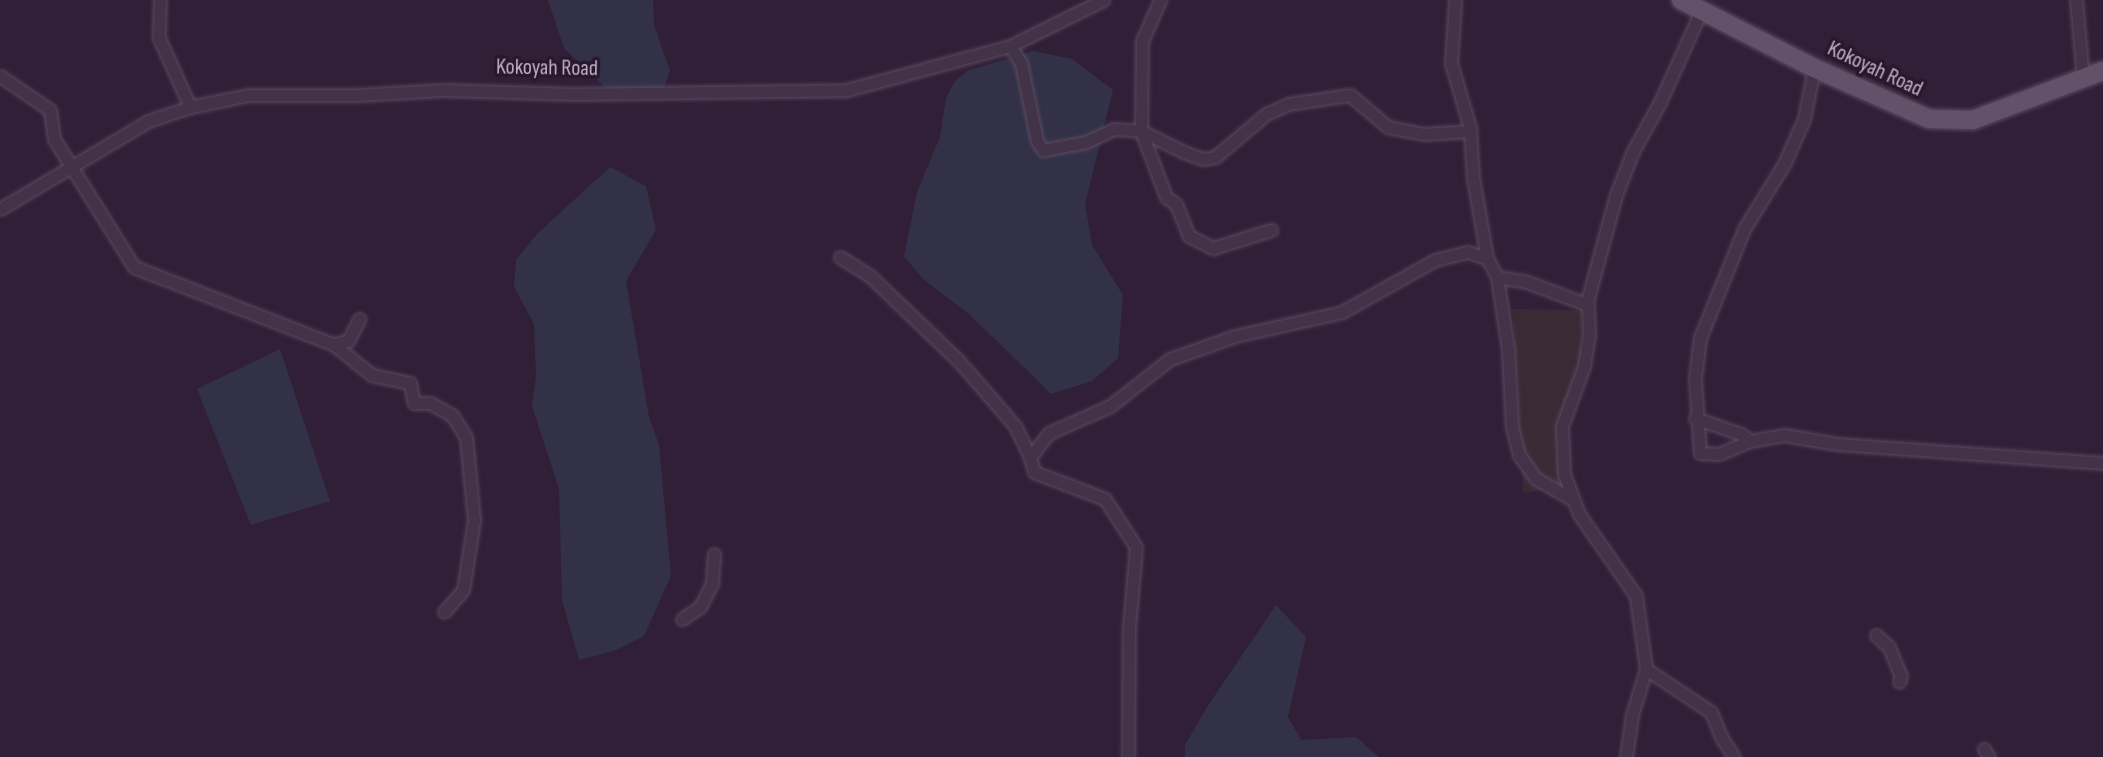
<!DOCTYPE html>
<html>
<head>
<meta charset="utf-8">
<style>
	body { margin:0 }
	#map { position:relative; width:2103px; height:757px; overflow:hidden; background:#311f38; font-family:"Sofia Sans Condensed",sans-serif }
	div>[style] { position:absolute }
	.medical>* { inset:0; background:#392b35 }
	.green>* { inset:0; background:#323148 }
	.roads { filter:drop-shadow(0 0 2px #5b4a60) drop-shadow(0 0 2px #5b4a60) }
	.minor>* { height:11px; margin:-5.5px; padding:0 5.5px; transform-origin:5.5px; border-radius:5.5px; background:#433349 }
	.primary>* { height:18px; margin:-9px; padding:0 9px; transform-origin:9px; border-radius:9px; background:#625169 }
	span { translate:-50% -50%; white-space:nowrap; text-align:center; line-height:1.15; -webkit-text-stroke:7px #27192d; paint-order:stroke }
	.street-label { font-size:22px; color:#c0adc5 }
</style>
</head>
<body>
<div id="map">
	<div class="medical">
		<i style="clip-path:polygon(1513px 309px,1582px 310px,1581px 386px,1559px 430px,1566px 487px,1523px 493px)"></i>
	</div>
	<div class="green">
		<i style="clip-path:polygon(548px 0,653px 0,654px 25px,670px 71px,661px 97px,614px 96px,564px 48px)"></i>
		<i style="clip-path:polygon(1033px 51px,1072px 59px,1113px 90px,1085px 204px,1092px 245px,1123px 295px,1118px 358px,1092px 381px,1051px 394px,969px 314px,923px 279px,904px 256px,917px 192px,940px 137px,946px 98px,955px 81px,967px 71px)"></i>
		<i style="clip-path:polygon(610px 167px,646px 186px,656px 230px,626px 281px,649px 417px,659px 445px,671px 576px,644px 636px,616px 650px,579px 660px,562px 600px,559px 489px,532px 406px,536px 375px,534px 324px,514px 287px,516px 260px,537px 234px)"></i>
		<i style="clip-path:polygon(280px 349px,330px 501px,251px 525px,197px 389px)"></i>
		<i style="clip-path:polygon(1276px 605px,1306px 637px,1288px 717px,1301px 740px,1356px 737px,1379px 757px,1185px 757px,1185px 745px,1207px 707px)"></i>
	</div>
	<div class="roads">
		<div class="minor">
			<i style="left:160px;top:0;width:38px;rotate:92deg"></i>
			<i style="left:159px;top:38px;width:76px;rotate:65.8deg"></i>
			<i style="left:1160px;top:0;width:45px;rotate:113.7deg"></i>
			<i style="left:1142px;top:41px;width:90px;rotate:90.6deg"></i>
			<i style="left:1141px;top:131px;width:71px;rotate:69.3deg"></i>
			<i style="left:1166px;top:197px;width:12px;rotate:35deg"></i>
			<i style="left:1176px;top:204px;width:35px;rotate:68deg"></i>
			<i style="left:1189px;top:236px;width:27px;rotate:27deg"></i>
			<i style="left:1213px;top:248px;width:61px;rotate:-17.2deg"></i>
			<i style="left:1455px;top:0;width:63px;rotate:93.6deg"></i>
			<i style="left:1451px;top:63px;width:68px;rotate:73.7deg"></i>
			<i style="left:1470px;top:128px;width:50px;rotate:86.6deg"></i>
			<i style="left:1473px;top:178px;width:81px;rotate:80.1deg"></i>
			<i style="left:2076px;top:0;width:79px;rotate:84.9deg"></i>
			<i style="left:1010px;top:46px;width:20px;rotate:57deg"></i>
			<i style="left:1021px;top:63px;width:80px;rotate:78.4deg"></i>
			<i style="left:1037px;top:141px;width:11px;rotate:56deg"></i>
			<i style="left:1043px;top:150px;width:44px;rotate:-10.5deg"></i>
			<i style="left:1086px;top:142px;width:31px;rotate:-25deg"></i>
			<i style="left:1114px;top:129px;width:27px;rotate:4deg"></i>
			<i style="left:1141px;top:131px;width:50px;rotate:26.1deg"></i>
			<i style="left:1186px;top:153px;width:18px;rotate:19deg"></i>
			<i style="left:1203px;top:159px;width:12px;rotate:-9deg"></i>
			<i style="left:1215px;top:157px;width:67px;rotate:-40.1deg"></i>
			<i style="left:1266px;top:114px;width:24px;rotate:-24deg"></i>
			<i style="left:1288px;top:104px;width:63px;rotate:-8.3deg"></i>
			<i style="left:1350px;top:95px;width:50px;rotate:40.1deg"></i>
			<i style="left:1388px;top:127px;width:37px;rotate:11deg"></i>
			<i style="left:1424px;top:134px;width:46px;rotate:-3.7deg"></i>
			<i style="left:1814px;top:68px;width:52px;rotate:101.1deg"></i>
			<i style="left:1804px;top:119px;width:49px;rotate:114deg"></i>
			<i style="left:1784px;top:164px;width:76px;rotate:121.6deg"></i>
			<i style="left:1744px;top:229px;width:118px;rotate:112deg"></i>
			<i style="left:1700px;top:338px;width:40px;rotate:97.1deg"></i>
			<i style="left:1695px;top:378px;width:75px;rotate:86.2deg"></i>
			<i style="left:1700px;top:453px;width:19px;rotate:3deg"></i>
			<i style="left:1719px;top:454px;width:34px;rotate:-23deg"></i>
			<i style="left:1750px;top:441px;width:35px;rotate:-10deg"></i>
			<i style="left:1784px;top:435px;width:54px;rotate:9.6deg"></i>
			<i style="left:1837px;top:444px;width:267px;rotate:4.1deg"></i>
			<i style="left:0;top:76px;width:60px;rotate:34.2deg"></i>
			<i style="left:50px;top:110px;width:29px;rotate:82deg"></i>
			<i style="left:54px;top:139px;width:151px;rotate:58deg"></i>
			<i style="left:134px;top:267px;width:213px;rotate:21.2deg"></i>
			<i style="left:333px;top:344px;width:50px;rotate:38.5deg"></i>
			<i style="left:372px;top:375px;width:39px;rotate:12deg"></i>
			<i style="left:410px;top:383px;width:20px;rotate:79deg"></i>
			<i style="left:414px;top:403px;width:16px"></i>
			<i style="left:430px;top:403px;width:25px;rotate:29deg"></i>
			<i style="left:452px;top:415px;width:26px;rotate:58deg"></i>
			<i style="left:466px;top:437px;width:83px;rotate:84.5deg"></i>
			<i style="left:474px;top:520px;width:71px;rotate:98.9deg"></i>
			<i style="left:463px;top:590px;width:29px;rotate:131deg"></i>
			<i style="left:0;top:209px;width:172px;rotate:-30.7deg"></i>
			<i style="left:148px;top:121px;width:44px;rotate:-18.4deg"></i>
			<i style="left:190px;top:107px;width:59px;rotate:-11.7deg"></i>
			<i style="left:248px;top:95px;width:110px"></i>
			<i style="left:358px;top:95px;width:85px;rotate:-3.4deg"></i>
			<i style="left:443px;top:90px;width:132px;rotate:1.7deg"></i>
			<i style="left:575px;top:94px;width:272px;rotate:-0.8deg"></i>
			<i style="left:847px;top:90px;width:169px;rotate:-15.1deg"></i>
			<i style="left:1010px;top:46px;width:104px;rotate:-26.3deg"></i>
			<i style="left:840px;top:257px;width:36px;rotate:32deg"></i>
			<i style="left:870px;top:276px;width:120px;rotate:43.7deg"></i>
			<i style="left:957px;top:359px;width:89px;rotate:49.1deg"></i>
			<i style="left:1015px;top:426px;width:34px;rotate:64deg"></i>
			<i style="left:1497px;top:277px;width:73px;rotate:81.3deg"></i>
			<i style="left:1508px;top:349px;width:78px;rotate:87.1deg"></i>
			<i style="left:1512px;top:427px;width:29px;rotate:76deg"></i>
			<i style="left:1519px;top:455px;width:28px;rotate:55deg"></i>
			<i style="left:1535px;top:478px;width:44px;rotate:30.1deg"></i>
			<i style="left:333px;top:344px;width:15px;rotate:-11deg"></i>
			<i style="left:348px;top:341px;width:25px;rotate:-63deg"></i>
			<i style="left:1695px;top:418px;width:49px;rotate:19.2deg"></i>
			<i style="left:1741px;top:434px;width:11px;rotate:38deg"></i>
			<i style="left:682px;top:619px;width:22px;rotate:-34deg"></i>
			<i style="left:700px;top:607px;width:27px;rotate:-63deg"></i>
			<i style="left:712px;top:583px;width:29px;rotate:-86deg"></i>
			<i style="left:1876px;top:635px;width:18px;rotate:43deg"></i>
			<i style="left:1889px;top:647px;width:31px;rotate:68deg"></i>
			<i style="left:1901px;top:676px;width:6px;rotate:108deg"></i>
			<i style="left:1646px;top:669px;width:78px;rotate:33.5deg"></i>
			<i style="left:1711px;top:712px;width:27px;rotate:68deg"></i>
			<i style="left:1721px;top:737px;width:24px;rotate:57deg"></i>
			<i style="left:1984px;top:749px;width:9px;rotate:58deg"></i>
			<i style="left:1128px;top:757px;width:129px;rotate:-89.6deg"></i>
			<i style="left:1129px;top:628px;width:81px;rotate:-85.1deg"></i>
			<i style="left:1136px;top:547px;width:57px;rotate:-122.9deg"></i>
			<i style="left:1105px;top:499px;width:76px;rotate:-159.2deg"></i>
			<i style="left:1034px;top:472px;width:16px;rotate:-105deg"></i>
			<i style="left:1030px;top:457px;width:31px;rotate:-52deg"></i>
			<i style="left:1049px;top:433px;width:67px;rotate:-23.9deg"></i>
			<i style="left:1110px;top:406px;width:76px;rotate:-38.1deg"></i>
			<i style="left:1170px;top:359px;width:69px;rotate:-19.5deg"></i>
			<i style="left:1235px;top:336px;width:110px;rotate:-12.6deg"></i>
			<i style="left:1342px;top:312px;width:107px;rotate:-29.2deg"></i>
			<i style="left:1435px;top:260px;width:34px;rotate:-14deg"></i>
			<i style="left:1468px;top:252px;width:20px;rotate:18deg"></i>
			<i style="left:1487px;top:258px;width:21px;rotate:62deg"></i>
			<i style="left:1497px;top:277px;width:30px;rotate:9deg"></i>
			<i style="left:1527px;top:282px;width:65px;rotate:20.7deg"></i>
			<i style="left:1626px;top:757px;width:42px;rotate:-81.9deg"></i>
			<i style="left:1632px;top:715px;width:48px;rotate:-73.1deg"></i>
			<i style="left:1646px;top:669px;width:74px;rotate:-97.8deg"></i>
			<i style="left:1636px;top:596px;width:100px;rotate:-124.8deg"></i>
			<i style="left:1579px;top:514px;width:43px;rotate:-110.6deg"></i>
			<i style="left:1564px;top:474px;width:48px;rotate:-92.4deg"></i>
			<i style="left:1562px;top:426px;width:64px;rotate:-69.9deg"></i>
			<i style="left:1584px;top:366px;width:31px;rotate:-81deg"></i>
			<i style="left:1589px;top:335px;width:37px;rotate:-92deg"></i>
			<i style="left:1588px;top:298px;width:107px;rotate:-74.8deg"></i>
			<i style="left:1616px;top:195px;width:47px;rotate:-68.9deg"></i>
			<i style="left:1633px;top:151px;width:56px;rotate:-61.1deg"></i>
			<i style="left:1660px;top:102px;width:102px;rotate:-65.7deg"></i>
		</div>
		<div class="primary">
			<i style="left:1681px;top:0;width:149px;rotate:27.1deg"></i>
			<i style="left:1814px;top:68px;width:126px;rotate:23.9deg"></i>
			<i style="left:1929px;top:119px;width:44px;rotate:1.3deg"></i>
			<i style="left:1973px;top:120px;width:139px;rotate:-20.7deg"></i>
		</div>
	</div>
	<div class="street-label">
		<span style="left:547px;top:68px;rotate:1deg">Kokoyah Road</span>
		<span style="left:1875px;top:69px;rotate:25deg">Kokoyah Road</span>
	</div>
</div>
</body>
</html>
